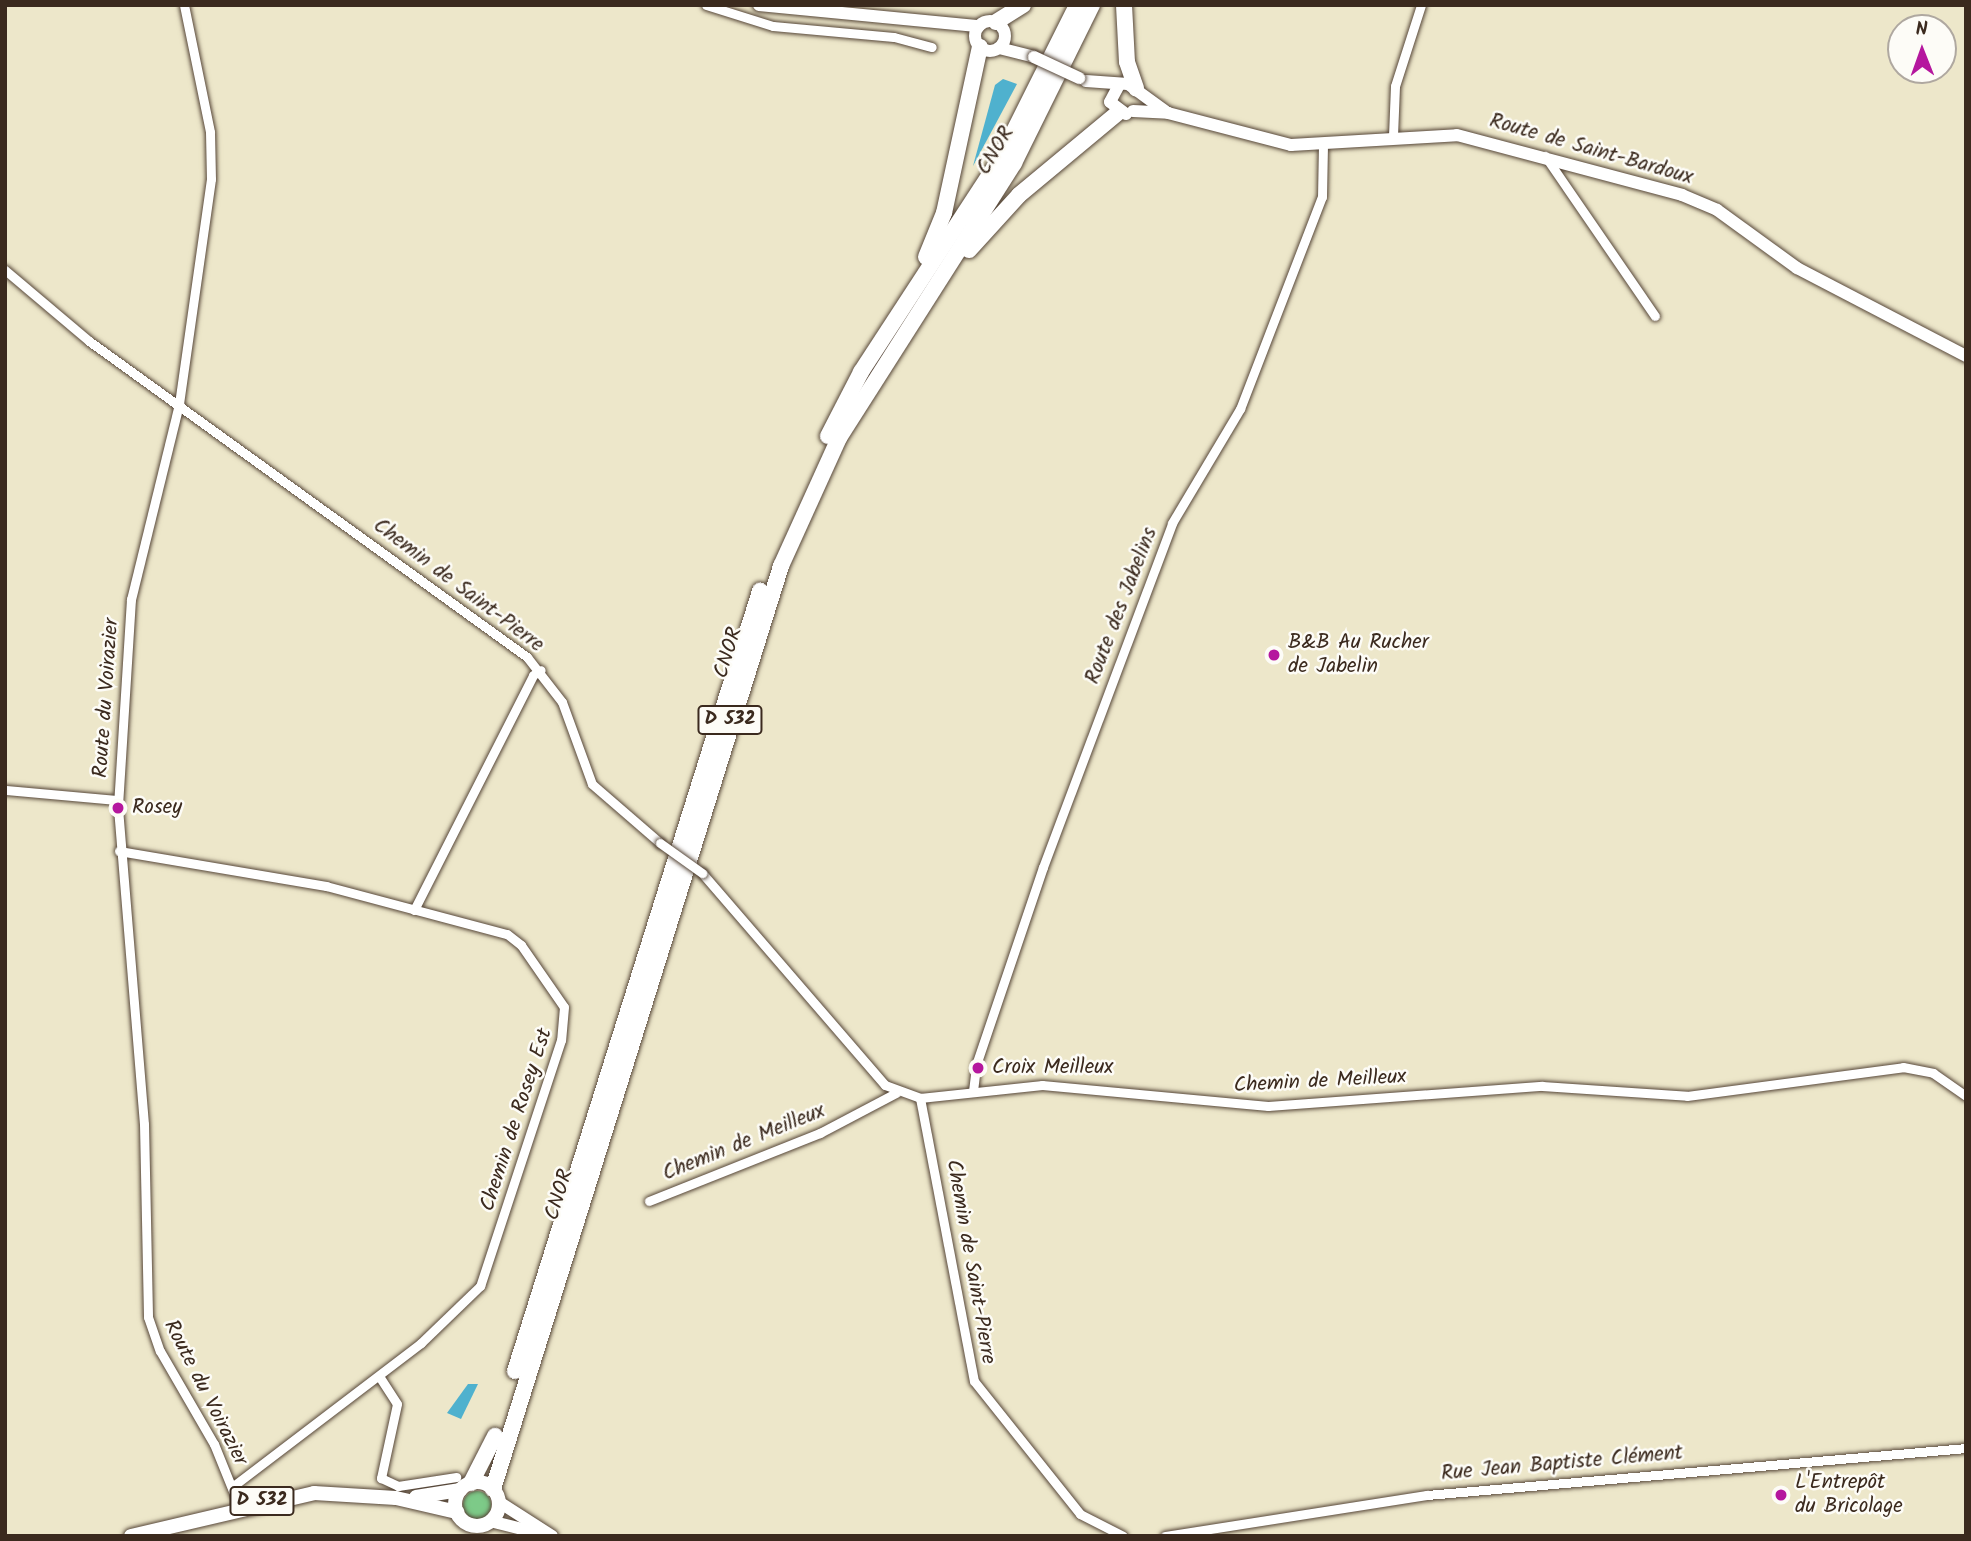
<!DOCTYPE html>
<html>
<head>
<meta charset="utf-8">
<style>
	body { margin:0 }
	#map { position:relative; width:1971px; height:1541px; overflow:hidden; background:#ede7ca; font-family:Kalam,sans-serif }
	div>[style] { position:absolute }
	.green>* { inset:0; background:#7dca88 }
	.round { border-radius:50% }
	.water>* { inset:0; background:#4fb1ce }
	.roads { filter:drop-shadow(0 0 2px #564638) drop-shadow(0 0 2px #564638) }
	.street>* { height:9px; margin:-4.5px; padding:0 4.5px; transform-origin:4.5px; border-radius:4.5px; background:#fff }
	.secondary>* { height:12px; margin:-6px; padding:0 6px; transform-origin:6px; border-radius:6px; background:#fff }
	.secondary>.ring { margin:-6px; padding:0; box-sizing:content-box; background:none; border:12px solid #fff; border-radius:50% }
	.primary>* { height:14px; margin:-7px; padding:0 7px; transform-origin:7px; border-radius:7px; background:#fff }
	.primary>.ring { margin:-7px; padding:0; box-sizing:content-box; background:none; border:14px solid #fff; border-radius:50% }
	.highway>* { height:16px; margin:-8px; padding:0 8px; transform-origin:8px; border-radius:8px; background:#fff }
	.bridges { filter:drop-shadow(0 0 2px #564638) drop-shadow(0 0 2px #564638) }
	.street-bridge>* { height:9px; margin:-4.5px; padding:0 4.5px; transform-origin:4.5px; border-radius:4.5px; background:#fff }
	.secondary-bridge>* { height:12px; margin:-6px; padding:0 6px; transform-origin:6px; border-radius:6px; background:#fff }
	.dots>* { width:19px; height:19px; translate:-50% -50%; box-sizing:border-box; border:4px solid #fdfcf7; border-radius:50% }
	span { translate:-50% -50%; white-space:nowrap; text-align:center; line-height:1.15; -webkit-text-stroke:5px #fdfcf7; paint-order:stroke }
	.shield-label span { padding:2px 5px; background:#fdfcf7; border:2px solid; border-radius:5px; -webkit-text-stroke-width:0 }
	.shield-label { font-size:19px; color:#3b2a1e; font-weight:700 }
	.street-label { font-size:21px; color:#3b2a1e }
	.poi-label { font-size:21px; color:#3b2a1e }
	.left { translate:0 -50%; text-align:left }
	.frame { position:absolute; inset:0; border:7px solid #3b2a1e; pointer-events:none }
	.north { position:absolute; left:1887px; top:14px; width:70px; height:70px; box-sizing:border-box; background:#fdfcf7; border:2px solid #afa8a0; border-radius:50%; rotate:359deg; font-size:19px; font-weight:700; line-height:28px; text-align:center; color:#3b2a1e }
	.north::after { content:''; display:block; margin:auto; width:24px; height:32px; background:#b5179e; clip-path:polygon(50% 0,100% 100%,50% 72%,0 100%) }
</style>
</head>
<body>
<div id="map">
	<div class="green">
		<i class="round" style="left:463px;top:1491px;width:28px;height:28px"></i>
	</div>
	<div class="water">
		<i style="clip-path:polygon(1003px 79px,1017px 84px,973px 166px,995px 85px)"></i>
		<i style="clip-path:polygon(468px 1384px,478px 1384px,461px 1419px,447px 1413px)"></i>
	</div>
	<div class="roads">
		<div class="street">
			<i style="left:184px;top:5px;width:130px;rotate:78.4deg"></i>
			<i style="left:210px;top:132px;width:47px;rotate:88.8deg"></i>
			<i style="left:211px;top:179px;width:227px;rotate:98.1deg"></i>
			<i style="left:179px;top:404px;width:201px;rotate:103.8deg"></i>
			<i style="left:131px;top:599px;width:209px;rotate:93.6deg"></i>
			<i style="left:118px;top:808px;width:317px;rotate:85.3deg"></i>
			<i style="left:144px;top:1124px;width:193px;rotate:88.8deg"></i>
			<i style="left:148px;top:1317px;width:36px;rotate:71deg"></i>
			<i style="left:160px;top:1351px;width:108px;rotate:59.9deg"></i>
			<i style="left:214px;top:1444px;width:67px;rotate:68deg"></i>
			<i style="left:706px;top:5px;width:70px;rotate:17.4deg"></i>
			<i style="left:773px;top:26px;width:121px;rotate:5.2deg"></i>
			<i style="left:894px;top:37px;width:39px;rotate:15deg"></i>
			<i style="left:1393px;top:136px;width:50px;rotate:-87.7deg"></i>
			<i style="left:1395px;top:86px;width:85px;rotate:-72.2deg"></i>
			<i style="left:1545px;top:156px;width:194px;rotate:55.5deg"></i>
			<i style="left:5px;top:270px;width:110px;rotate:40.2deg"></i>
			<i style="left:89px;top:341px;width:540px;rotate:35.81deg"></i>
			<i style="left:527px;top:657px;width:57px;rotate:52.1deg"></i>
			<i style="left:562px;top:702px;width:87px;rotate:69.9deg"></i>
			<i style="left:592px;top:784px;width:90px;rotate:40.9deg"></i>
			<i style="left:5px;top:790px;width:113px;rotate:5.1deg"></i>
			<i style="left:119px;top:851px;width:210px;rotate:9.6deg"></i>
			<i style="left:326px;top:886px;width:187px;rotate:14.9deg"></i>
			<i style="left:507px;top:934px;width:18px;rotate:38deg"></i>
			<i style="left:521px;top:945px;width:75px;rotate:55.3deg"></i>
			<i style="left:564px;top:1007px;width:33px;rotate:95deg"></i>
			<i style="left:561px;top:1040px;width:259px;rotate:108.2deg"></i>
			<i style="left:480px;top:1286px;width:82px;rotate:136deg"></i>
			<i style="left:421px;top:1343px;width:236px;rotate:142.7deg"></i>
			<i style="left:702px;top:873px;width:280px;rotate:49.2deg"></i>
			<i style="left:885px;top:1085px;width:37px;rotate:20deg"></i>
			<i style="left:920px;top:1098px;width:123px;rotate:-6.1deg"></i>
			<i style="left:1042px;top:1085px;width:227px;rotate:5.3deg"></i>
			<i style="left:1268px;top:1106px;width:275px;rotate:-4.2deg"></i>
			<i style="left:1542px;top:1086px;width:145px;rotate:3.9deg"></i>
			<i style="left:1687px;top:1096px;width:218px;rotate:-7.6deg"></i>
			<i style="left:1903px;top:1067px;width:31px;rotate:11deg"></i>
			<i style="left:1933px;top:1073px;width:40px;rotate:34.9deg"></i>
			<i style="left:414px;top:910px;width:263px;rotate:-63.1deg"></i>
			<i style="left:533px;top:675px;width:9px;rotate:-32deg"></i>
			<i style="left:973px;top:1091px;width:26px;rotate:-83deg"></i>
			<i style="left:976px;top:1065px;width:209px;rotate:-71.3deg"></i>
			<i style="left:1043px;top:867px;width:367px;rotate:-69.4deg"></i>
			<i style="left:1172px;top:523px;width:133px;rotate:-59.2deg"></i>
			<i style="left:1240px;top:409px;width:227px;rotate:-68.9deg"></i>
			<i style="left:1322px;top:197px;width:53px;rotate:-88.9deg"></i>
			<i style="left:920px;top:1098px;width:288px;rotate:79.2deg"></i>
			<i style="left:974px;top:1381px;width:170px;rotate:51.4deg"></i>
			<i style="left:1080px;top:1514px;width:48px;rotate:27.1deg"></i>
			<i style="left:649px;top:1201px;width:184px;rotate:-21.7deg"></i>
			<i style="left:820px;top:1133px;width:86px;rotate:-27.8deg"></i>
			<i style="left:379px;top:1376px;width:33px;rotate:57deg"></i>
			<i style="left:397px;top:1404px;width:76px;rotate:102.2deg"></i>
			<i style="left:381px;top:1478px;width:19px;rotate:25deg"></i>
			<i style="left:398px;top:1486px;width:59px;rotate:-8.8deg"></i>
			<i style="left:1165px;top:1536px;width:265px;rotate:-8.9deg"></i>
			<i style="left:1427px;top:1495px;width:541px;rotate:-4.98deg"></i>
		</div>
		<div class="secondary">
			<i style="left:759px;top:5px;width:221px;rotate:5.5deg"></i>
			<i class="ring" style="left:975px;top:21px;width:18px;height:18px"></i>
			<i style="left:999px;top:48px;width:36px;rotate:14deg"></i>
			<i style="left:1086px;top:81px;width:42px;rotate:4.1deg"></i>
			<i style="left:1128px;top:84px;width:46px;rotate:36.1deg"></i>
			<i style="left:1119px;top:85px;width:19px;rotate:118deg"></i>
			<i style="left:1110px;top:102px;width:20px;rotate:37deg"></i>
			<i style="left:1133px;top:111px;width:35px;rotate:3deg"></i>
			<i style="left:1168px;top:113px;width:127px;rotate:14.6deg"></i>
			<i style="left:1291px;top:145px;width:166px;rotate:-3.4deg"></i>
			<i style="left:1457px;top:135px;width:233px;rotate:14.9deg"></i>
			<i style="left:1682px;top:195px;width:38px;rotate:23deg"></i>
			<i style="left:1717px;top:210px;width:99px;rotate:35.9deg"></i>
			<i style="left:1797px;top:268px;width:191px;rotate:27.5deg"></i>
			<i style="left:499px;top:1502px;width:63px;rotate:32.7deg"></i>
			<i style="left:490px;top:1521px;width:45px;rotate:14deg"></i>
		</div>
		<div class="primary">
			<i class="ring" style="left:455px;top:1482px;width:30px;height:30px"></i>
			<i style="left:416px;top:1497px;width:45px;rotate:-9deg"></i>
			<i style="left:131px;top:1536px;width:188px;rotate:-13.2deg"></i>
			<i style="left:314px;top:1493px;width:82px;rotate:3.5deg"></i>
			<i style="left:396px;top:1498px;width:63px;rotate:12.9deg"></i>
		</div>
		<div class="highway">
			<i style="left:1124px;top:5px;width:57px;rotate:87deg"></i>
			<i style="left:1127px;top:62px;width:28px;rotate:71deg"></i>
			<i style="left:996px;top:22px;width:32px;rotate:-32deg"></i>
			<i style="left:969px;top:250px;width:74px;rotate:-47.7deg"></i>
			<i style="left:1019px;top:195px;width:130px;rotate:-39.7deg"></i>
			<i style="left:926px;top:257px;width:48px;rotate:-67.8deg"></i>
			<i style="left:944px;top:213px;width:170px;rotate:-77.8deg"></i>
			<i style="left:828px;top:436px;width:72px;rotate:-62.7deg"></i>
			<i style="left:861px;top:372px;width:257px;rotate:-56.9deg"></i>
			<i style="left:1001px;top:157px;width:170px;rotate:-63.4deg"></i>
			<i style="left:515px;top:1371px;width:818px;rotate:-72.56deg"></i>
			<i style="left:471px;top:1483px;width:53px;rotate:-62.9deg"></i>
			<i style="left:493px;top:1489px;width:967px;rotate:-72.67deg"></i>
			<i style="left:781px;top:566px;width:141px;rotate:-65.6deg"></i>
			<i style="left:839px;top:438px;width:326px;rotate:-57.5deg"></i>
			<i style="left:1014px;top:163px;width:176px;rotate:-63.7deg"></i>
		</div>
	</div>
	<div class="bridges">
		<div class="street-bridge">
			<i style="left:660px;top:843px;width:52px;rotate:35.5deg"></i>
		</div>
		<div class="secondary-bridge">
			<i style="left:1034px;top:57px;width:50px;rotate:25deg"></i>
		</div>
	</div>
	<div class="dots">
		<i style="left:1274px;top:655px;background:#b5179e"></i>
		<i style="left:118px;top:808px;background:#b5179e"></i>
		<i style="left:978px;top:1068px;background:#b5179e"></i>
		<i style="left:1781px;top:1495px;background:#b5179e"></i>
	</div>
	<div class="shield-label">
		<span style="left:730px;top:720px">D 532</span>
		<span style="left:262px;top:1501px">D 532</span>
	</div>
	<div class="street-label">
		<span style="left:1591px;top:150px;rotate:16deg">Route de Saint-Bardoux</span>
		<span style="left:996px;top:151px;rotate:-59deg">CNOR</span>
		<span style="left:458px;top:586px;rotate:37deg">Chemin de Saint-Pierre</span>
		<span style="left:1122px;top:606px;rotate:-69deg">Route des Jabelins</span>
		<span style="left:729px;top:653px;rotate:-73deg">CNOR</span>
		<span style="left:107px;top:698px;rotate:-86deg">Route du Voirazier</span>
		<span style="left:1320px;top:1082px;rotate:-3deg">Chemin de Meilleux</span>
		<span style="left:517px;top:1120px;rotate:-72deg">Chemin de Rosey Est</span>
		<span style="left:744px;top:1143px;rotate:-22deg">Chemin de Meilleux</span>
		<span style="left:560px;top:1195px;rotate:-73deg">CNOR</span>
		<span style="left:970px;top:1262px;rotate:80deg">Chemin de Saint-Pierre</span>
		<span style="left:205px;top:1393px;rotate:63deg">Route du Voirazier</span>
		<span style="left:1562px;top:1464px;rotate:-5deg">Rue Jean Baptiste Clément</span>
	</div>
	<div class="poi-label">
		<span class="left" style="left:1288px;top:655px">B&amp;B Au Rucher<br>de Jabelin</span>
		<span class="left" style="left:132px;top:808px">Rosey</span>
		<span class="left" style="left:992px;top:1068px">Croix Meilleux</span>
		<span class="left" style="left:1795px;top:1495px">L'Entrepôt<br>du Bricolage</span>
	</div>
	<div class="frame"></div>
	<div class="north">N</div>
</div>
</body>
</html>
